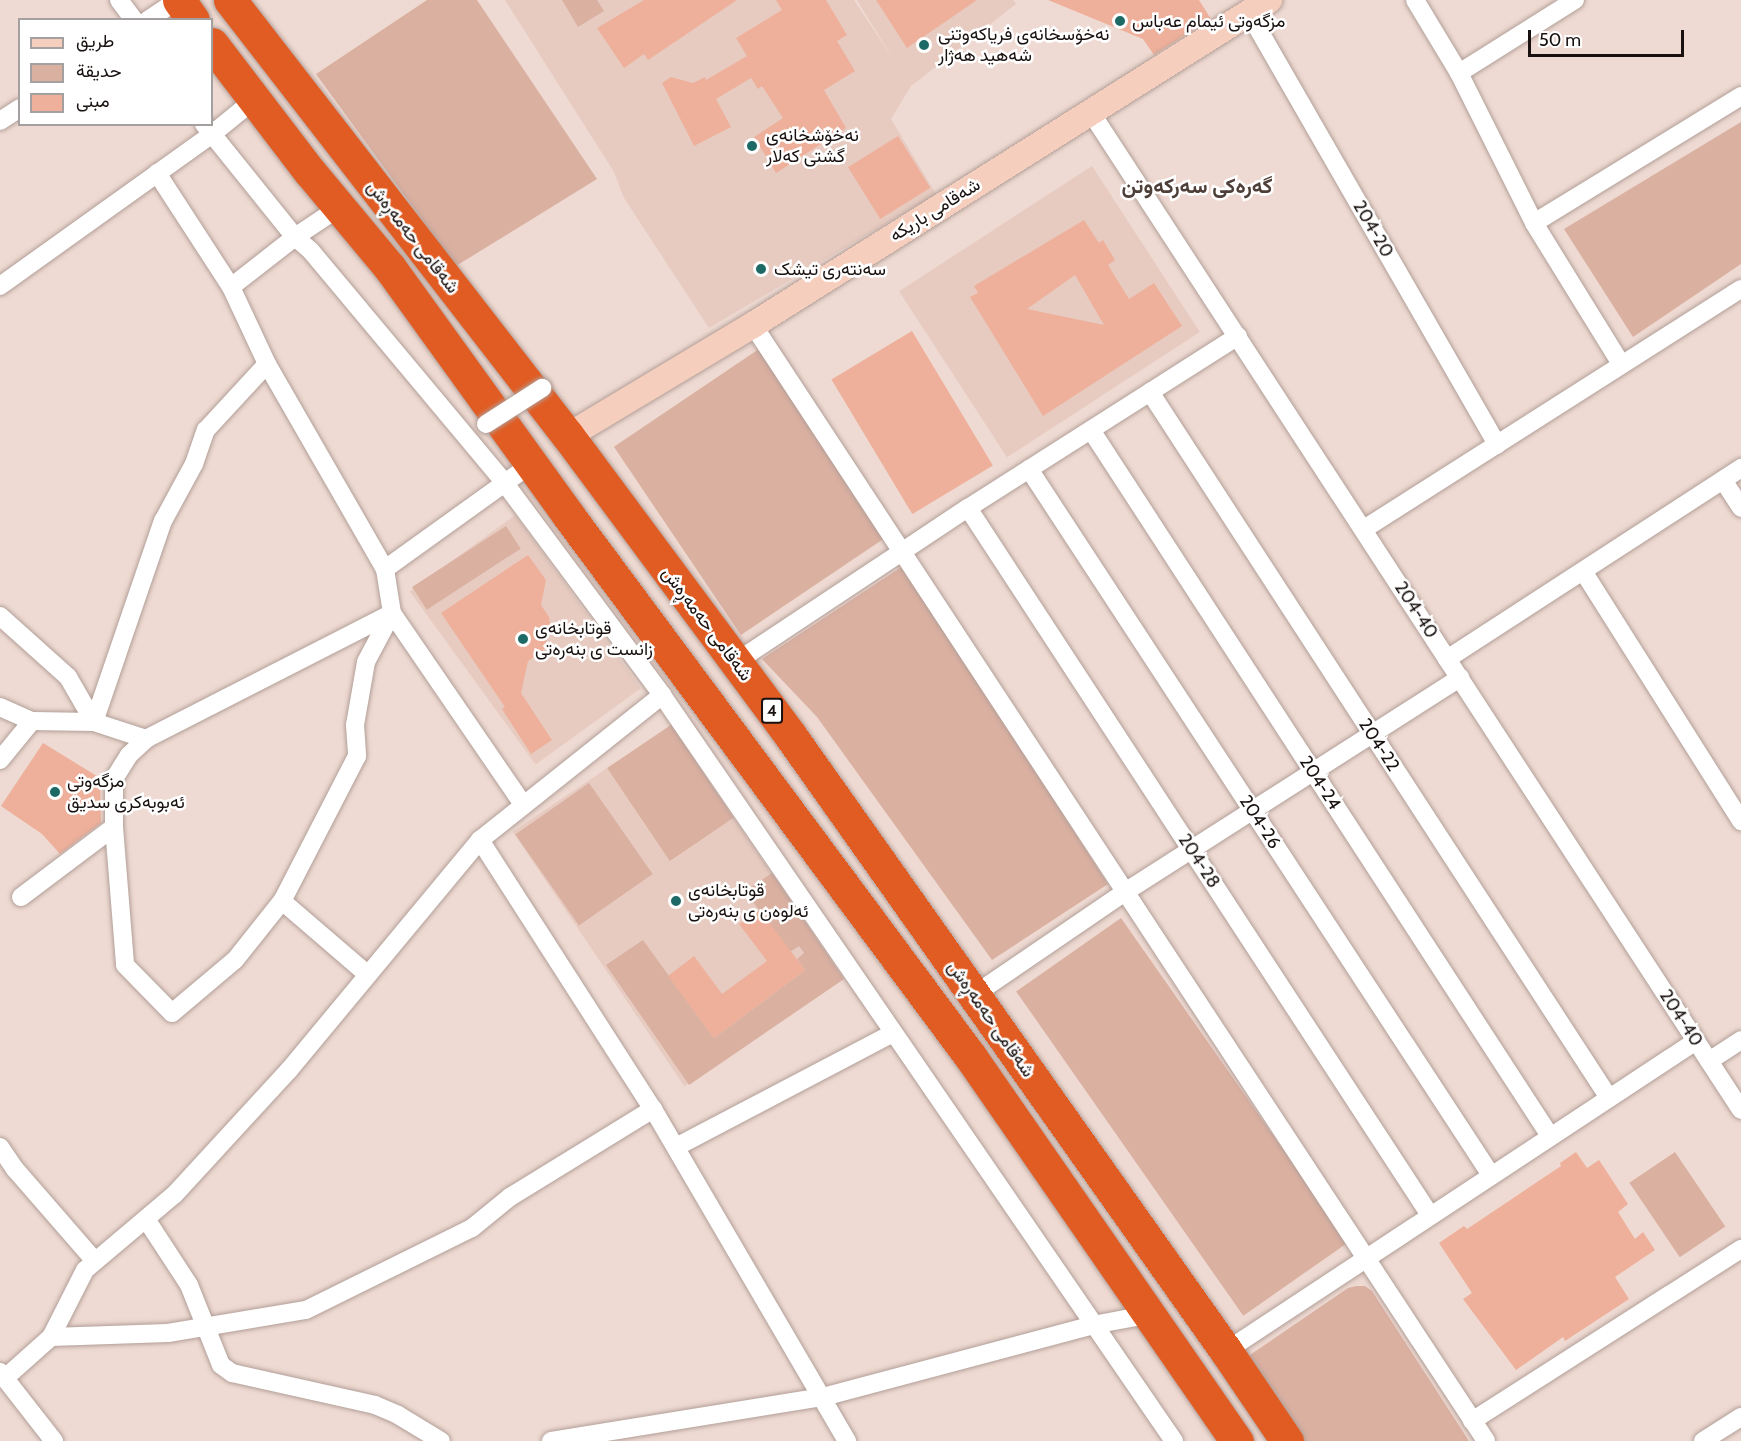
<!DOCTYPE html>
<html>
<head>
<meta charset="utf-8">
<style>
	body { margin:0 }
	#map { position:relative; width:1741px; height:1441px; overflow:hidden; background:#eedad2; font-family:Cabin,Vazirmatn,sans-serif }
	div>[style] { position:absolute }
	.built>* { inset:0; background:#e7cbc1; transform-origin:0 0 }
	.green>* { inset:0; background:#dab0a1; transform-origin:0 0 }
	.building>* { inset:0; background:#eeb09a; transform-origin:0 0 }
	.roads { filter:drop-shadow(0 0 2px #b29f98) drop-shadow(0 0 2px #b29f98) }
	.street>* { height:18px; margin:-9px; padding:0 9px; transform-origin:9px; border-radius:9px; background:#fff }
	.secondary>* { height:26px; margin:-13px; padding:0 13px; transform-origin:13px; border-radius:13px; background:#f6cebd }
	.highway>* { height:33px; margin:-16.5px; padding:0 16.5px; transform-origin:16.5px; border-radius:16.5px; background:#e15c23 }
	.bridges { filter:drop-shadow(0 0 2px #b29f98) drop-shadow(0 0 2px #b29f98) }
	.street-bridge>* { height:18px; margin:-9px; padding:0 9px; transform-origin:9px; border-radius:9px; background:#fff }
	.dots>* { width:16px; height:16px; translate:-50% -50%; box-sizing:border-box; border:3px solid #fff; border-radius:50% }
	span { translate:-50% -50%; white-space:nowrap; text-align:center; line-height:1.15; -webkit-text-stroke:5px #fff; paint-order:stroke }
	.shield-label span { padding:2px 4px; background:#fff; border:2px solid; border-radius:4px; -webkit-text-stroke-width:0 }
	.shield-label { font-size:16px; color:#18110f; font-weight:700 }
	.poi-label { font-size:18px; color:#18110f }
	.left { translate:0 -50%; text-align:left }
	.street-label { font-size:18px; color:#18110f }
	.quarter-label { font-size:21px; color:#4f3f39; font-weight:700 }
	.legend { position:absolute; left:18px; top:18px; width:195px; height:108px; box-sizing:border-box; background:#fff; border:2px solid #a3a09f; margin:0; padding:8px 10px; list-style:none; font-size:18px; color:#18110f }
	.legend li { display:flex; align-items:center; gap:12px; height:30px }
	.legend b { width:30px; border:2px solid #a3a09f }
	.scale { position:absolute; left:1528px; top:30px; width:156px; height:27px; box-sizing:border-box; border:3px solid #18110f; border-top:0; padding-left:8px; font-size:18px; line-height:21px; white-space:nowrap; color:#18110f; -webkit-text-stroke:4px #fff; paint-order:stroke }
</style>
</head>
<body>
<div id="map">
	<div class="built">
		<i style="clip-path:polygon(505px 0,854px 0,893px 59px,857px 0,1013px 0,1016px 4px,911px 86px,891px 119px,936px 194px,709px 328px,624px 198px,614px 172px)"></i>
		<i style="left:1092px;top:166px;width:198px;height:230px;rotate:57deg"></i>
		<i style="left:515px;top:515px;width:214px;height:130px;rotate:54deg"></i>
		<i style="left:671px;top:725px;width:307px;height:191px;rotate:56deg"></i>
	</div>
	<div class="green">
		<i style="clip-path:polygon(427px 0,477px 0,597px 179px,456px 266px,316px 74px)"></i>
		<i style="clip-path:polygon(562px 0,597px 0,604px 11px,578px 27px)"></i>
		<i style="clip-path:polygon(1741px 122px,1741px 264px,1633px 337px,1564px 229px)"></i>
		<i style="left:759px;top:349px;width:227px;height:175px;rotate:56deg"></i>
		<i style="left:506px;top:526px;width:27px;height:112px;rotate:57deg"></i>
		<i style="clip-path:polygon(903px 566px,1108px 884px,992px 960px,817px 717px,762px 659px)"></i>
		<i style="left:671px;top:725px;width:112px;height:77px;rotate:56deg"></i>
		<i style="left:589px;top:783px;width:111px;height:90px;rotate:55deg"></i>
		<i style="clip-path:polygon(772px 873px,844px 979px,689px 1085px,606px 965px,643px 940px,714px 1038px,805px 970px,797px 959px,804px 953px,799px 946px,790px 952px,745px 891px)"></i>
		<i style="left:1121px;top:918px;width:396px;height:128px;rotate:55deg"></i>
		<i style="left:1675px;top:1152px;width:90px;height:55px;rotate:56deg"></i>
		<i style="clip-path:polygon(1356px 1286px,1365px 1286px,1372px 1291px,1469px 1441px,1304px 1441px,1247px 1357px,1348px 1288px)"></i>
	</div>
	<div class="building">
		<i style="clip-path:polygon(644px 0,737px 0,648px 60px,644px 54px,624px 68px,597px 28px)"></i>
		<i style="clip-path:polygon(776px 0,826px 0,847px 35px,837px 41px,855px 71px,824px 90px,846px 128px,776px 173px,754px 137px,783px 118px,762px 86px,758px 89px,751px 78px,716px 99px,731px 127px,694px 146px,662px 83px,671px 77px,693px 83px,705px 77px,706px 80px,747px 56px,736px 38px,782px 10px)"></i>
		<i style="clip-path:polygon(876px 0,977px 0,907px 48px)"></i>
		<i style="clip-path:polygon(1048px 0,1199px 0,1211px 19px,1154px 55px,1143px 39px)"></i>
		<i style="left:898px;top:136px;width:61px;height:59px;rotate:58deg"></i>
		<i style="clip-path:polygon(evenodd,1084px 220px,1099px 243px,1103px 240px,1115px 260px,1108px 265px,1129px 299px,1154px 283px,1182px 326px,1043px 416px,970px 297px,978px 293px,974px 286px,1084px 220px,1075px 275px,1104px 325px,1027px 309px,1075px 275px)"></i>
		<i style="left:912px;top:331px;width:157px;height:94px;rotate:59deg"></i>
		<i style="clip-path:polygon(528px 555px,546px 580px,541px 605px,549px 617px,551px 630px,543px 651px,528px 661px,521px 693px,552px 740px,531px 754px,502px 709px,505px 707px,441px 613px)"></i>
		<i style="clip-path:polygon(43px 743px,100px 778px,101px 823px,60px 854px,42px 834px,1px 806px)"></i>
		<i style="clip-path:polygon(760px 910px,805px 970px,714px 1038px,668px 976px,694px 956px,722px 994px,767px 961px,739px 924px)"></i>
		<i style="clip-path:polygon(1576px 1152px,1587px 1168px,1599px 1160px,1628px 1204px,1618px 1212px,1635px 1239px,1643px 1232px,1655px 1250px,1615px 1277px,1629px 1299px,1565px 1341px,1563px 1337px,1516px 1370px,1463px 1299px,1472px 1293px,1439px 1243px,1464px 1226px,1467px 1229px,1561px 1166px,1560px 1163px)"></i>
	</div>
	<div class="roads">
		<div class="street">
			<i style="left:119px;top:0;width:25px;rotate:53deg"></i>
			<i style="left:1415px;top:0;width:85px;rotate:58.9deg"></i>
			<i style="left:1459px;top:73px;width:168px;rotate:63.4deg"></i>
			<i style="left:1534px;top:223px;width:166px;rotate:58.3deg"></i>
			<i style="left:1249px;top:13px;width:498px;rotate:60.1deg"></i>
			<i style="left:148px;top:20px;width:36px;rotate:-34deg"></i>
			<i style="left:1459px;top:73px;width:137px;rotate:-32.2deg"></i>
			<i style="left:1090px;top:111px;width:1192px;rotate:56.91deg"></i>
			<i style="left:0;top:121px;width:24px;rotate:-33deg"></i>
			<i style="left:204px;top:124px;width:145px;rotate:51.2deg"></i>
			<i style="left:295px;top:237px;width:21px;rotate:41deg"></i>
			<i style="left:311px;top:251px;width:301px;rotate:50.1deg"></i>
			<i style="left:504px;top:482px;width:265px;rotate:53.4deg"></i>
			<i style="left:662px;top:695px;width:905px;rotate:55.54deg"></i>
			<i style="left:157px;top:173px;width:136px;rotate:57deg"></i>
			<i style="left:231px;top:287px;width:85px;rotate:64.9deg"></i>
			<i style="left:267px;top:364px;width:237px;rotate:60.1deg"></i>
			<i style="left:385px;top:569px;width:45px;rotate:81deg"></i>
			<i style="left:392px;top:613px;width:55px;rotate:118deg"></i>
			<i style="left:366px;top:662px;width:64px;rotate:99.9deg"></i>
			<i style="left:355px;top:725px;width:31px;rotate:86deg"></i>
			<i style="left:357px;top:756px;width:163px;rotate:117.3deg"></i>
			<i style="left:1534px;top:223px;width:243px;rotate:-31.5deg"></i>
			<i style="left:0;top:286px;width:259px;rotate:-35.6deg"></i>
			<i style="left:211px;top:135px;width:55px;rotate:-39.1deg"></i>
			<i style="left:231px;top:287px;width:81px;rotate:-38deg"></i>
			<i style="left:295px;top:237px;width:54px;rotate:-33.7deg"></i>
			<i style="left:753px;top:325px;width:1335px;rotate:56.7deg"></i>
			<i style="left:1150px;top:392px;width:842px;rotate:56.97deg"></i>
			<i style="left:1091px;top:430px;width:842px;rotate:56.97deg"></i>
			<i style="left:1029px;top:469px;width:844px;rotate:56.8deg"></i>
			<i style="left:1723px;top:480px;width:33px;rotate:57deg"></i>
			<i style="left:968px;top:508px;width:845px;rotate:56.84deg"></i>
			<i style="left:1364px;top:529px;width:447px;rotate:-32.5deg"></i>
			<i style="left:385px;top:569px;width:180px;rotate:-35.7deg"></i>
			<i style="left:1583px;top:571px;width:296px;rotate:57.7deg"></i>
			<i style="left:0;top:616px;width:91px;rotate:41.9deg"></i>
			<i style="left:68px;top:677px;width:52px;rotate:60deg"></i>
			<i style="left:1447px;top:659px;width:351px;rotate:-33deg"></i>
			<i style="left:737px;top:664px;width:18px;rotate:-41deg"></i>
			<i style="left:751px;top:652px;width:260px;rotate:-33.6deg"></i>
			<i style="left:968px;top:508px;width:320px;rotate:-32.5deg"></i>
			<i style="left:0;top:707px;width:35px;rotate:24deg"></i>
			<i style="left:32px;top:721px;width:62px;rotate:0.9deg"></i>
			<i style="left:94px;top:722px;width:55px;rotate:18.1deg"></i>
			<i style="left:94px;top:722px;width:213px;rotate:-71.1deg"></i>
			<i style="left:163px;top:521px;width:65px;rotate:-61.5deg"></i>
			<i style="left:194px;top:464px;width:36px;rotate:-71deg"></i>
			<i style="left:206px;top:430px;width:90px;rotate:-47.3deg"></i>
			<i style="left:0;top:760px;width:50px;rotate:-50.6deg"></i>
			<i style="left:114px;top:827px;width:48px;rotate:-90deg"></i>
			<i style="left:114px;top:779px;width:28px;rotate:-58deg"></i>
			<i style="left:129px;top:755px;width:23px;rotate:-43deg"></i>
			<i style="left:146px;top:739px;width:276px;rotate:-27.1deg"></i>
			<i style="left:392px;top:613px;width:232px;rotate:55.6deg"></i>
			<i style="left:480px;top:840px;width:320px;rotate:57.3deg"></i>
			<i style="left:653px;top:1109px;width:385px;rotate:59.7deg"></i>
			<i style="left:21px;top:897px;width:116px;rotate:-37deg"></i>
			<i style="left:114px;top:827px;width:138px;rotate:85.4deg"></i>
			<i style="left:125px;top:965px;width:67px;rotate:45.6deg"></i>
			<i style="left:172px;top:1013px;width:82px;rotate:-40.1deg"></i>
			<i style="left:235px;top:960px;width:75px;rotate:-51.5deg"></i>
			<i style="left:282px;top:901px;width:113px;rotate:40.7deg"></i>
			<i style="left:974px;top:995px;width:183px;rotate:-34.3deg"></i>
			<i style="left:1125px;top:892px;width:398px;rotate:-32.6deg"></i>
			<i style="left:1709px;top:1061px;width:38px;rotate:-33deg"></i>
			<i style="left:0;top:1147px;width:27px;rotate:56deg"></i>
			<i style="left:15px;top:1169px;width:122px;rotate:49deg"></i>
			<i style="left:676px;top:1147px;width:245px;rotate:-27.7deg"></i>
			<i style="left:146px;top:1219px;width:79px;rotate:56.9deg"></i>
			<i style="left:189px;top:1285px;width:86px;rotate:68.2deg"></i>
			<i style="left:221px;top:1365px;width:14px;rotate:36deg"></i>
			<i style="left:232px;top:1373px;width:147px;rotate:12.6deg"></i>
			<i style="left:375px;top:1405px;width:25px;rotate:23deg"></i>
			<i style="left:398px;top:1415px;width:50px;rotate:31.2deg"></i>
			<i style="left:51px;top:1337px;width:75px;rotate:-63.1deg"></i>
			<i style="left:85px;top:1270px;width:118px;rotate:-40.2deg"></i>
			<i style="left:175px;top:1194px;width:168px;rotate:-47.4deg"></i>
			<i style="left:289px;top:1070px;width:299px;rotate:-50.3deg"></i>
			<i style="left:480px;top:840px;width:233px;rotate:-38.5deg"></i>
			<i style="left:1226px;top:1351px;width:563px;rotate:-33.41deg"></i>
			<i style="left:0;top:1372px;width:88px;rotate:52deg"></i>
			<i style="left:5px;top:1378px;width:62px;rotate:-41.7deg"></i>
			<i style="left:51px;top:1337px;width:117px;rotate:-2deg"></i>
			<i style="left:168px;top:1333px;width:140px;rotate:-9.5deg"></i>
			<i style="left:306px;top:1310px;width:185px;rotate:-26.3deg"></i>
			<i style="left:472px;top:1228px;width:49px;rotate:-39.2deg"></i>
			<i style="left:510px;top:1197px;width:168px;rotate:-31.6deg"></i>
			<i style="left:1472px;top:1421px;width:319px;rotate:-32.6deg"></i>
			<i style="left:551px;top:1441px;width:276px;rotate:-9.2deg"></i>
			<i style="left:823px;top:1397px;width:279px;rotate:-14.9deg"></i>
			<i style="left:1093px;top:1325px;width:59px;rotate:-10.7deg"></i>
			<i style="left:1703px;top:1441px;width:45px;rotate:-32.3deg"></i>
		</div>
		<div class="secondary">
			<i style="left:568px;top:436px;width:216px;rotate:-31deg"></i>
			<i style="left:753px;top:325px;width:610px;rotate:-32.2deg"></i>
		</div>
		<div class="highway">
			<i style="left:179px;top:0;width:24px;rotate:55deg"></i>
			<i style="left:230px;top:0;width:552px;rotate:52.22deg"></i>
			<i style="left:568px;top:436px;width:372px;rotate:53.4deg"></i>
			<i style="left:790px;top:735px;width:755px;rotate:54.71deg"></i>
			<i style="left:1226px;top:1351px;width:109px;rotate:55.9deg"></i>
			<i style="left:212px;top:44px;width:161px;rotate:52.6deg"></i>
			<i style="left:310px;top:172px;width:125px;rotate:50.2deg"></i>
			<i style="left:390px;top:268px;width:304px;rotate:54.2deg"></i>
			<i style="left:568px;top:515px;width:674px;rotate:53.39deg"></i>
			<i style="left:970px;top:1056px;width:469px;rotate:55.3deg"></i>
		</div>
	</div>
	<div class="bridges">
		<div class="street-bridge">
			<i style="left:486px;top:424px;width:67px;rotate:-32.7deg"></i>
		</div>
	</div>
	<div class="dots">
		<i style="left:1120px;top:21px;background:#1d6966"></i>
		<i style="left:924px;top:45px;background:#1d6966"></i>
		<i style="left:752px;top:146px;background:#1d6966"></i>
		<i style="left:761px;top:269px;background:#1d6966"></i>
		<i style="left:523px;top:639px;background:#1d6966"></i>
		<i style="left:55px;top:792px;background:#1d6966"></i>
		<i style="left:676px;top:901px;background:#1d6966"></i>
	</div>
	<div class="shield-label">
		<span style="left:772px;top:711px">4</span>
	</div>
	<div class="poi-label">
		<span class="left" style="left:1132px;top:21px">مزگەوتی ئیمام عەباس</span>
		<span class="left" style="left:938px;top:45px">نەخۆسخانەی فریاکەوتنی<br>شەهید هەژار</span>
		<span class="left" style="left:766px;top:146px">نەخۆشخانەی<br>گشتی کەلار</span>
		<span class="left" style="left:774px;top:269px">سەنتەری تیشک</span>
		<span class="left" style="left:535px;top:639px">قوتابخانەی<br>زانست ی بنەرەتی</span>
		<span class="left" style="left:67px;top:792px">مزگەوتی<br>ئەبوبەکری سدیق</span>
		<span class="left" style="left:688px;top:901px">قوتابخانەی<br>ئەلوەن ی بنەرەتی</span>
	</div>
	<div class="street-label">
		<span style="left:935px;top:210px;rotate:-32deg">شەقامی باریکە</span>
		<span style="left:1373px;top:229px;rotate:60deg">204-20</span>
		<span style="left:413px;top:237px;rotate:52deg">شەقامی حەمەڕەش</span>
		<span style="left:1416px;top:610px;rotate:57deg">204-40</span>
		<span style="left:707px;top:624px;rotate:53deg">شەقامی حەمەڕەش</span>
		<span style="left:1379px;top:745px;rotate:57deg">204-22</span>
		<span style="left:1320px;top:783px;rotate:57deg">204-24</span>
		<span style="left:1260px;top:822px;rotate:57deg">204-26</span>
		<span style="left:1199px;top:861px;rotate:57deg">204-28</span>
		<span style="left:1681px;top:1018px;rotate:57deg">204-40</span>
		<span style="left:991px;top:1019px;rotate:55deg">شەقامی حەمەڕەش</span>
	</div>
	<div class="quarter-label">
		<span style="left:1197px;top:186px">گەرەکی سەرکەوتن</span>
	</div>
	<ul class="legend">
	<li><b style="height:8px;background:#f6cebd"></b>طريق</li>
	<li><b style="height:16px;background:#dab0a1"></b>حديقة</li>
	<li><b style="height:16px;background:#eeb09a"></b>مبنى</li>
	</ul>
	<div class="scale">50 m</div>
</div>
</body>
</html>
